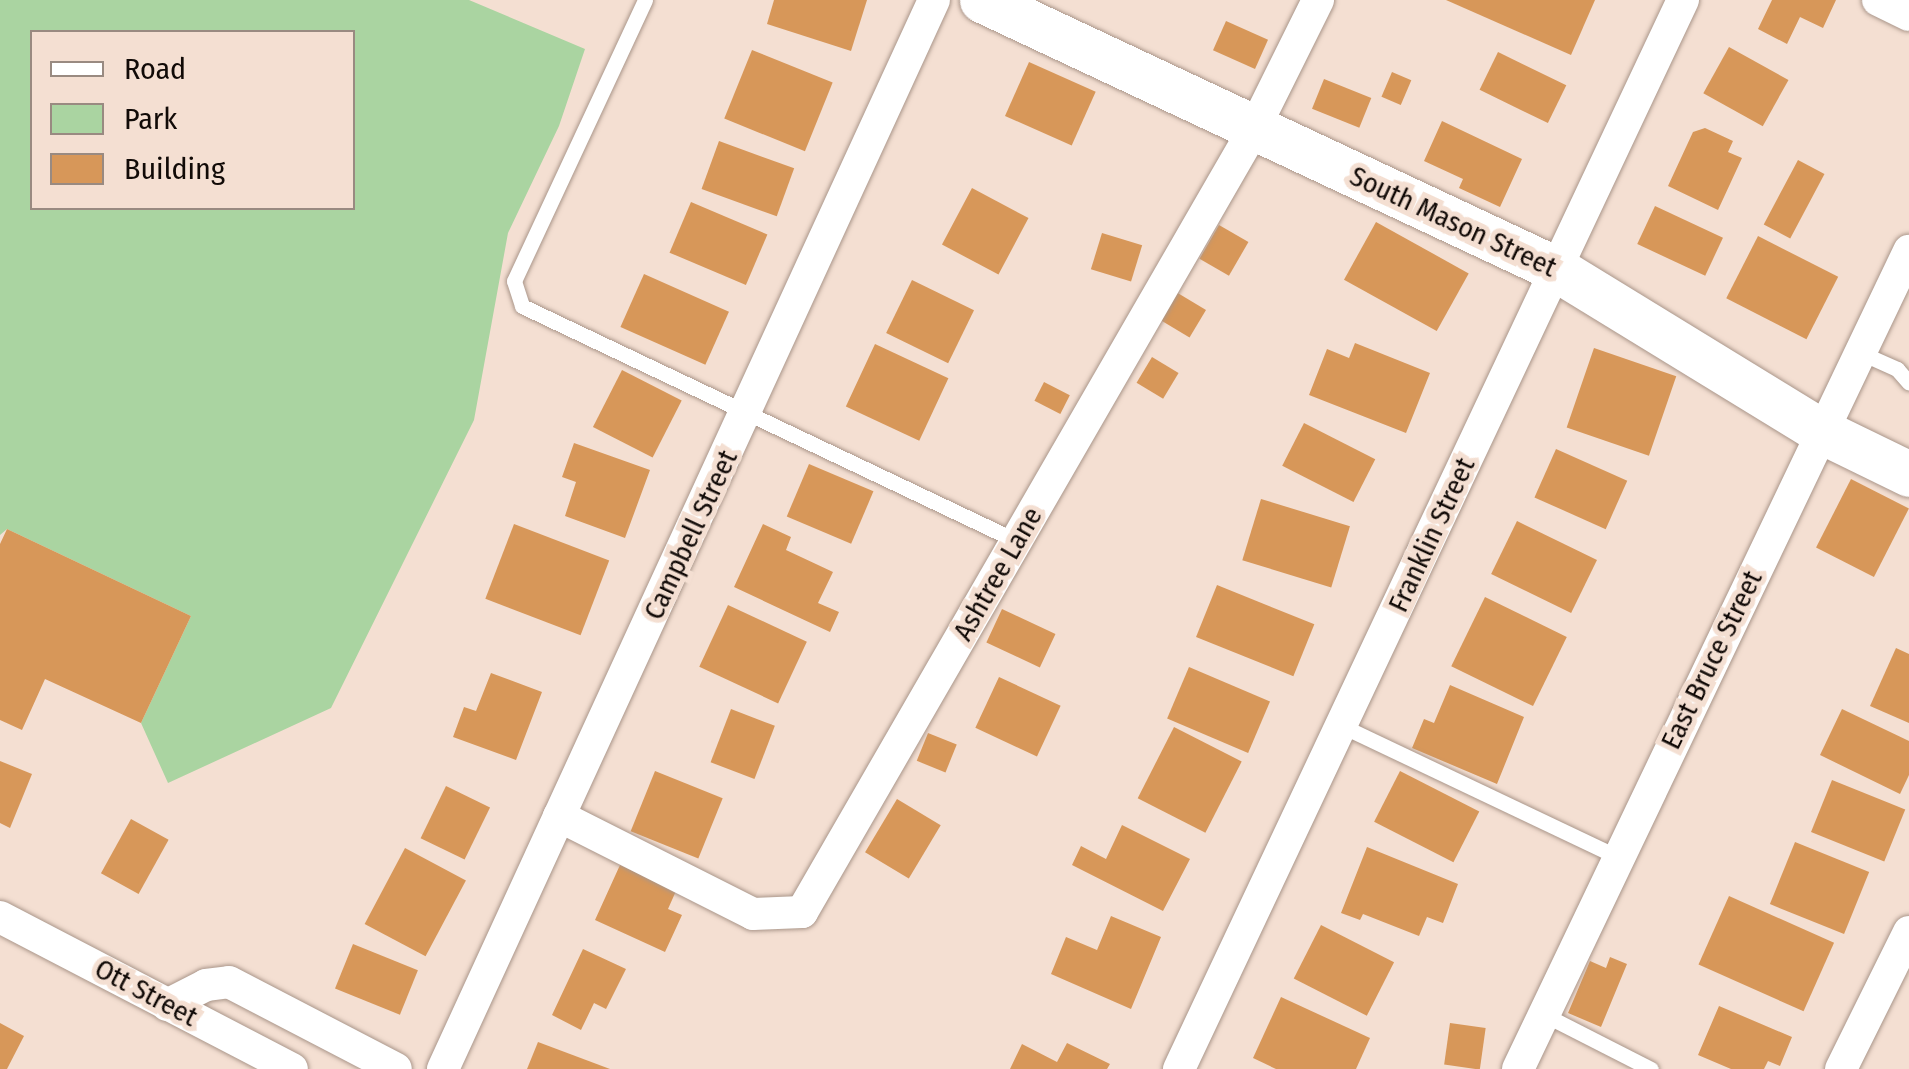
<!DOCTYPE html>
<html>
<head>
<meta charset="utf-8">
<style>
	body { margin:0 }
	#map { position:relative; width:1909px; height:1069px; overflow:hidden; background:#f4dfd2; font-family:"Fira Sans Condensed",sans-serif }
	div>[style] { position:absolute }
	.green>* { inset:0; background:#aad4a1 }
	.building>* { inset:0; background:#d79759; transform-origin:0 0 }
	.roads { filter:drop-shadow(0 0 2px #aa968a) drop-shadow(0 0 2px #aa968a) }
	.service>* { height:15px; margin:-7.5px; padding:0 7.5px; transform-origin:7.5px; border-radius:7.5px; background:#fff }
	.minor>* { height:32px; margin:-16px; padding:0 16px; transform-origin:16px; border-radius:16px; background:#fff }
	.secondary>* { height:45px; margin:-22.5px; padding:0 22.5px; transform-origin:22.5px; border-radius:22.5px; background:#fff }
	span { translate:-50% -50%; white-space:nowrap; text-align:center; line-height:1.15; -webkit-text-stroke:10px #f4dfd2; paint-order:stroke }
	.street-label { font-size:28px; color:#110a07 }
	.legend { position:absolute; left:30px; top:30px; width:325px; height:180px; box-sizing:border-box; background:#f4dfd2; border:2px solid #998a81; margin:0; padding:12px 18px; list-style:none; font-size:30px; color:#110a07 }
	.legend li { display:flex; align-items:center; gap:20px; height:50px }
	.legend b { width:50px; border:2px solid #998a81 }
</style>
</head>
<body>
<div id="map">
	<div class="green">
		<i style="clip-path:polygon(evenodd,0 0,469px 0,585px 49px,559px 126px,508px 233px,474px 420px,331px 708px,168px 783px,141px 723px,191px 616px,7px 529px,0 535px,0 0,32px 32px,352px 32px,352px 208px,32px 208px,32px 32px)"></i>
	</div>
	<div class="building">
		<i style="clip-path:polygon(774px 0,867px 0,851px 51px,767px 24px)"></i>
		<i style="clip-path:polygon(1446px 0,1595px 0,1571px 55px)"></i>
		<i style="clip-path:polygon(1772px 0,1836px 0,1823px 28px,1800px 17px,1787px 44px,1758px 29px)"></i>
		<i style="left:1226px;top:21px;width:46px;height:32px;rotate:24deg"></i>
		<i style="left:1729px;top:47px;width:68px;height:53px;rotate:29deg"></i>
		<i style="left:752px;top:50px;width:87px;height:74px;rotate:22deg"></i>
		<i style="left:1498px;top:52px;width:76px;height:42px;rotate:26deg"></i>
		<i style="left:1029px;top:62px;width:73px;height:59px;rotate:24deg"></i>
		<i style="left:1392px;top:72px;width:21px;height:27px;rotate:23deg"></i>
		<i style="left:1324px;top:79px;width:51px;height:32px;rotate:22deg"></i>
		<i style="clip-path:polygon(1442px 121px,1522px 159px,1500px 207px,1459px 188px,1463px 179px,1424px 161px)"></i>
		<i style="clip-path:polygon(1705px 128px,1733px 141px,1728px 152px,1742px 158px,1718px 210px,1668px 186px,1693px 132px)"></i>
		<i style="left:719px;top:141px;width:80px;height:51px;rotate:20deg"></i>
		<i style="left:1798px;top:160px;width:30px;height:73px;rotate:28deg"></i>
		<i style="left:972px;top:188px;width:64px;height:64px;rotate:28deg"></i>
		<i style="left:691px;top:202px;width:83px;height:55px;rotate:23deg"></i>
		<i style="left:1655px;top:206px;width:75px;height:42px;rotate:25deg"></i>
		<i style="left:1376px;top:222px;width:106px;height:66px;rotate:29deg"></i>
		<i style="left:1219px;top:225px;width:34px;height:39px;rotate:30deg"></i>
		<i style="left:1102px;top:233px;width:42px;height:38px;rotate:17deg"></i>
		<i style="left:1758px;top:236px;width:90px;height:70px;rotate:27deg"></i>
		<i style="left:644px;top:274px;width:93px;height:58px;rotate:24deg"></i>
		<i style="left:912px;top:280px;width:69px;height:59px;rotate:26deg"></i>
		<i style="left:1176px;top:292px;width:35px;height:32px;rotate:31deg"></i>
		<i style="clip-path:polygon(1355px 343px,1430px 373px,1406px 433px,1309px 395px,1327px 349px,1349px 358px)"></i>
		<i style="left:875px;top:344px;width:81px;height:69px;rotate:25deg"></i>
		<i style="left:1594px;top:348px;width:87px;height:84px;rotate:19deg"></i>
		<i style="left:1152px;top:357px;width:31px;height:30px;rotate:31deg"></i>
		<i style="left:622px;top:370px;width:67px;height:64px;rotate:27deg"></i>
		<i style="left:1044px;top:382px;width:29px;height:21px;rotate:27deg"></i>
		<i style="left:1304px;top:423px;width:80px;height:48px;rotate:27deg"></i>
		<i style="clip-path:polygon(574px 443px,650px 470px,625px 538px,565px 516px,576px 482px,562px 477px)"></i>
		<i style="left:1556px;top:449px;width:78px;height:53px;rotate:24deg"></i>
		<i style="left:809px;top:464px;width:70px;height:57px;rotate:23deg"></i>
		<i style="left:1851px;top:479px;width:65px;height:77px;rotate:27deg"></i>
		<i style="left:1261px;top:499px;width:93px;height:64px;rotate:17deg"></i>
		<i style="left:1517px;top:521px;width:89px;height:59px;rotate:26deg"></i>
		<i style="left:514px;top:524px;width:102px;height:80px;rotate:21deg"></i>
		<i style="clip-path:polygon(763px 524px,791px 537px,786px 550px,833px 572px,818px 603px,839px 612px,830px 632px,734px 587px)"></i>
		<i style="clip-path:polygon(7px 529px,191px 616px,141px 723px,45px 679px,22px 730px,0 720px,0 544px)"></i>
		<i style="left:1217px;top:585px;width:105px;height:56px;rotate:22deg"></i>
		<i style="left:1485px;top:597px;width:91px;height:77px;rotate:26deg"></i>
		<i style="left:728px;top:605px;width:87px;height:68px;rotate:25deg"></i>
		<i style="left:1002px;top:609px;width:59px;height:37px;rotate:25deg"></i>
		<i style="clip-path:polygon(1896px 648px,1909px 654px,1909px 723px,1870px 706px)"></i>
		<i style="left:1189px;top:667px;width:88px;height:56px;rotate:23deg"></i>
		<i style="clip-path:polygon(491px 673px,542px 692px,516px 760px,453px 737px,464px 707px,476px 711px)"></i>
		<i style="left:999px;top:677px;width:68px;height:56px;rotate:25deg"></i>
		<i style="clip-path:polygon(1450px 685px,1524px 717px,1497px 784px,1412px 748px,1424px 719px,1434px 723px)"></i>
		<i style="left:731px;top:709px;width:47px;height:57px;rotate:21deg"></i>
		<i style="clip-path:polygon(1842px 709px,1909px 741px,1909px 775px,1900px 794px,1820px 755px)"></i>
		<i style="left:1174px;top:727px;width:76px;height:80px;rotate:27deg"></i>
		<i style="left:928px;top:733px;width:31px;height:30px;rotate:22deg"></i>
		<i style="clip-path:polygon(0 761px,32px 774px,10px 828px,0 823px)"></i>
		<i style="left:655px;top:771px;width:73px;height:65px;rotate:22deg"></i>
		<i style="left:1400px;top:771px;width:89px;height:57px;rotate:27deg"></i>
		<i style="left:1832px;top:780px;width:79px;height:56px;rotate:22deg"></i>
		<i style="left:446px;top:786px;width:49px;height:58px;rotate:26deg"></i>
		<i style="left:897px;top:799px;width:51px;height:62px;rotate:31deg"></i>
		<i style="left:131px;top:819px;width:43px;height:62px;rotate:29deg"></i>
		<i style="clip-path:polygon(1122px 825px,1190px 859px,1163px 911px,1072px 865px,1081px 846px,1106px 859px)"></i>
		<i style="left:1795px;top:842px;width:80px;height:67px;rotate:22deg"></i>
		<i style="clip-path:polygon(1367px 847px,1458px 884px,1443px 923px,1427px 917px,1419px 936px,1363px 914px,1360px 920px,1341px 913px)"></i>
		<i style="left:405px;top:848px;width:69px;height:86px;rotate:28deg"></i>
		<i style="clip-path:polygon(620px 865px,676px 891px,668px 909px,682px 915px,665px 952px,595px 920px)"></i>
		<i style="left:1729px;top:896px;width:115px;height:75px;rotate:24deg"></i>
		<i style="clip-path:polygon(1111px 916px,1161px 937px,1131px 1009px,1051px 974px,1066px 937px,1097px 950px)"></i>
		<i style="left:1321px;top:925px;width:82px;height:60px;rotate:27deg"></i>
		<i style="left:353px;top:944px;width:70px;height:48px;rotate:22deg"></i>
		<i style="clip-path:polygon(583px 949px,626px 969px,606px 1009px,594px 1003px,581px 1030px,552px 1015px)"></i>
		<i style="clip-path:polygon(1610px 957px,1627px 964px,1601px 1027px,1568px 1013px,1590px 961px,1606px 968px)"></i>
		<i style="clip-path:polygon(1281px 997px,1370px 1038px,1356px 1069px,1276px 1069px,1253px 1058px)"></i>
		<i style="clip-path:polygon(1719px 1006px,1792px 1037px,1780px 1066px,1768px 1061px,1764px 1069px,1731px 1069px,1698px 1055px)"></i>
		<i style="clip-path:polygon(0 1023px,24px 1036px,7px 1069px,0 1069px)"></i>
		<i style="left:1450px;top:1023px;width:36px;height:42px;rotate:8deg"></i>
		<i style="clip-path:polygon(538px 1042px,610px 1069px,527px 1069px)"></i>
		<i style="clip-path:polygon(1067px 1043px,1110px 1064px,1107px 1069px,1010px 1069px,1022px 1044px,1057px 1062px)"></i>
	</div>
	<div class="roads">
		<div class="service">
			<i style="left:645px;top:0;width:310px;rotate:115deg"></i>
			<i style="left:514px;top:281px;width:26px;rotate:72deg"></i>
			<i style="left:522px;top:306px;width:548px;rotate:25.4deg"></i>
			<i style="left:1859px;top:352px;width:42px;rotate:24.1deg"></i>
			<i style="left:1897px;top:369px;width:18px;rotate:49deg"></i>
			<i style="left:1342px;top:726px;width:306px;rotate:25.4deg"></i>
			<i style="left:1543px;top:1014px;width:121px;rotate:27deg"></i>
		</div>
		<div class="minor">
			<i style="left:1878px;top:0;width:34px;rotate:26deg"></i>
			<i style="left:559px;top:816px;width:217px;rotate:26.8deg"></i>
			<i style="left:753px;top:914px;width:49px;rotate:-2.3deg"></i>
			<i style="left:802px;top:912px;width:904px;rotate:-60deg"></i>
			<i style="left:1254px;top:129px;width:144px;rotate:-63.6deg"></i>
			<i style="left:0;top:917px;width:329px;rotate:27.5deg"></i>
			<i style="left:167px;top:1005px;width:44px;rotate:-27.1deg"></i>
			<i style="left:206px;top:985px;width:23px;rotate:-7deg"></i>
			<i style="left:229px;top:982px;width:188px;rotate:27.5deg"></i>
			<i style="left:443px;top:1069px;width:1176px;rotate:-65.33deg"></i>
			<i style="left:1179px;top:1069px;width:1182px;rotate:-64.76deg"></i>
			<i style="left:1518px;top:1069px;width:907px;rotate:-64.45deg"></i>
			<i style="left:1841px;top:1069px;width:153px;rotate:-63.6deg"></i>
		</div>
		<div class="secondary">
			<i style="left:982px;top:0;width:636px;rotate:25.11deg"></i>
			<i style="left:1558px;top:270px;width:308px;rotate:31.5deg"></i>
			<i style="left:1821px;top:431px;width:98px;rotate:26deg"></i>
		</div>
	</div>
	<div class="street-label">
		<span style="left:1453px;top:222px;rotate:25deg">South Mason Street</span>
		<span style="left:691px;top:535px;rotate:-65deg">Campbell Street</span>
		<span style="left:1432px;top:535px;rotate:-65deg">Franklin Street</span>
		<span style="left:998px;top:574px;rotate:-60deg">Ashtree Lane</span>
		<span style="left:1712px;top:660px;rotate:-64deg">East Bruce Street</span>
		<span style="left:146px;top:993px;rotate:28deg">Ott Street</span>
	</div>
	<ul class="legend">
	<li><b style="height:12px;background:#fff"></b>Road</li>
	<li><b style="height:28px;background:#aad4a1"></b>Park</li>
	<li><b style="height:28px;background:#d79759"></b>Building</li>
	</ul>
</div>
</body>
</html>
